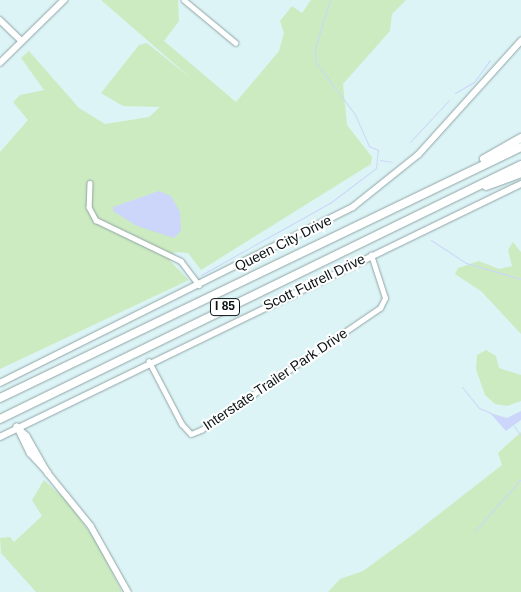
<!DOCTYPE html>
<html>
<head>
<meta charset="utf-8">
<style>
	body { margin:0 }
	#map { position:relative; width:521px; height:592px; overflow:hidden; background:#ddf4f6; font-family:Arial,sans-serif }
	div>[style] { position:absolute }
	.green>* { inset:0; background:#ccebc1 }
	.water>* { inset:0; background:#cbd6fa }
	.stream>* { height:1px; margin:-0.5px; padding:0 0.5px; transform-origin:0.5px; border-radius:0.5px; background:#cbd6fa }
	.roads { filter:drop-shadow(0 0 1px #8fa4a6) drop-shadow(0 0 1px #8fa4a6) }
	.street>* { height:4.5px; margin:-2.25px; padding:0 2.25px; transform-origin:2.25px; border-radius:2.25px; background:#fff }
	.secondary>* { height:5.5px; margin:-2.75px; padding:0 2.75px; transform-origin:2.75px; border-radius:2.75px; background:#fff }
	.highway>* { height:8px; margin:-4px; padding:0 4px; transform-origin:4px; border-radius:4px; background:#fff }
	span { translate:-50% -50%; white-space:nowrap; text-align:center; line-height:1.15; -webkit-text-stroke:4px #fff; paint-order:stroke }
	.shield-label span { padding:1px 4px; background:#fff; border:1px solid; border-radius:4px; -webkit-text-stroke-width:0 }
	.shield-label { font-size:12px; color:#0b1314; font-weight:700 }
	.street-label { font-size:14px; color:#0b1314 }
</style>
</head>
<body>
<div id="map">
	<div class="green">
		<i style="clip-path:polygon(101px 0,178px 0,179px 21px,164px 41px,236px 102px,279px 51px,284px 33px,280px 21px,292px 6px,302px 13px,311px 0,406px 0,392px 14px,390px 31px,343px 84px,347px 125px,372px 157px,371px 164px,201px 270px,188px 253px,175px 252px,170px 261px,189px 280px,0 369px,0 152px,28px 120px,13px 102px,20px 95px,44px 90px,21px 58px,29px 51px,79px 108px,105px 124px,149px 117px,160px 107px,123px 106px,101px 93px,139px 45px,147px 43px,193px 80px)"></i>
		<i style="clip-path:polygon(513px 242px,521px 252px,521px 334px,481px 291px,455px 274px,458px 268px,479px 261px,499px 269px,512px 266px,508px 250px)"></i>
		<i style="clip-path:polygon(486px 350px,496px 356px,499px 368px,521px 375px,521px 401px,507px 406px,495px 404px,485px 395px,476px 369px,477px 355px)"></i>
		<i style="clip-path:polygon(521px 432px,521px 592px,328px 592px,340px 579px,363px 571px,411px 536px,502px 465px,498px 453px)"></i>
		<i style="clip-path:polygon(44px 480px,67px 501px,97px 542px,122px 592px,36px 592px,1px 553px,0 538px,10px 537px,14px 542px,42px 516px,32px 500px)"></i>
	</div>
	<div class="water">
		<i style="clip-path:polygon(159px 191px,171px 196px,180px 212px,181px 231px,174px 238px,137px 226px,113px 211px,113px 207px)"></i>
		<i style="clip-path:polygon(521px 411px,521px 420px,506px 431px,490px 413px,507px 418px)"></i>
	</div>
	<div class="stream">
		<i style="left:455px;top:93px;width:22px;rotate:-30deg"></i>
		<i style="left:474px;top:82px;width:27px;rotate:-54deg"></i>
		<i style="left:410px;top:142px;width:57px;rotate:-47.1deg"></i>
		<i style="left:380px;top:160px;width:12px;rotate:9deg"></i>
		<i style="left:431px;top:240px;width:42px;rotate:33.3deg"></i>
		<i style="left:466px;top:263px;width:57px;rotate:16.2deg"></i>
		<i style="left:201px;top:275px;width:148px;rotate:-29.2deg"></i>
		<i style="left:330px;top:203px;width:58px;rotate:-37.3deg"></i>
		<i style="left:376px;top:168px;width:18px;rotate:-84deg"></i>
		<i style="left:378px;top:150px;width:10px;rotate:-156deg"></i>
		<i style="left:369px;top:146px;width:36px;rotate:-114deg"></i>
		<i style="left:354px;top:113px;width:63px;rotate:-127.2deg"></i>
		<i style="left:316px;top:63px;width:15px;rotate:-94deg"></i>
		<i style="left:315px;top:48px;width:50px;rotate:-72.6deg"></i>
		<i style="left:462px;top:387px;width:27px;rotate:51deg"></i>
		<i style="left:479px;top:408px;width:13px;rotate:23deg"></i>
		<i style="left:514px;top:426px;width:12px;rotate:55deg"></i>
		<i style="left:475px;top:531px;width:69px;rotate:-48.5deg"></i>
	</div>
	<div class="roads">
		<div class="street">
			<i style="left:184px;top:0;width:67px;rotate:39.6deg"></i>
			<i style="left:90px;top:183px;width:24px;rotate:92deg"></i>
			<i style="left:89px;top:207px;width:15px;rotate:62deg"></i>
			<i style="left:96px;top:220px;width:94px;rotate:25.8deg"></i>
			<i style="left:181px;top:261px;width:30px;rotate:53deg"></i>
			<i style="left:149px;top:361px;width:71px;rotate:62.4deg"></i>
			<i style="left:182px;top:424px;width:13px;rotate:48deg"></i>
			<i style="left:191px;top:434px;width:11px;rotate:-22deg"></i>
			<i style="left:201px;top:430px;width:217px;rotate:-34.3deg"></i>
			<i style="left:380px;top:308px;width:11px;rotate:-63deg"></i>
			<i style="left:385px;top:298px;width:45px;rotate:-108deg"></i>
		</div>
		<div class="secondary">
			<i style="left:0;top:20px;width:30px;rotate:44deg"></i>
			<i style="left:0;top:63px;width:90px;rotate:-44.5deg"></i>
			<i style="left:0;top:383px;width:394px;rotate:-26.5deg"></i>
			<i style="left:353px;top:207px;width:83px;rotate:-38.7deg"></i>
			<i style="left:418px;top:155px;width:154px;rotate:-47.9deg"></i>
			<i style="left:17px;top:427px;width:13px;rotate:42deg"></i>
			<i style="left:27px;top:436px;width:43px;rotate:60.4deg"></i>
			<i style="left:48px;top:473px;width:26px;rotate:-133deg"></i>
			<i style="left:30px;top:454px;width:30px;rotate:-116deg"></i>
			<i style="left:0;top:437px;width:579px;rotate:-25.9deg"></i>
			<i style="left:48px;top:473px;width:68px;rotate:50.9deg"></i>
			<i style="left:91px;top:526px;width:76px;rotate:60.7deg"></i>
		</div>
		<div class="highway">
			<i style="left:484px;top:159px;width:43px;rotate:-29.6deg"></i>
			<i style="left:486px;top:186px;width:37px;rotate:-20deg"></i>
			<i style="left:0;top:398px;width:578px;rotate:-25.72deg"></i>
			<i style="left:0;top:419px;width:580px;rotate:-25.99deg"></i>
		</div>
	</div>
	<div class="shield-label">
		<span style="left:225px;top:307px">I 85</span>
	</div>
	<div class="street-label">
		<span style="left:283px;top:243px;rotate:-27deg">Queen City Drive</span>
		<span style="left:314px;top:282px;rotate:-26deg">Scott Futrell Drive</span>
		<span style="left:275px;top:379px;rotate:-34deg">Interstate Trailer Park Drive</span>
	</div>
</div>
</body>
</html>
